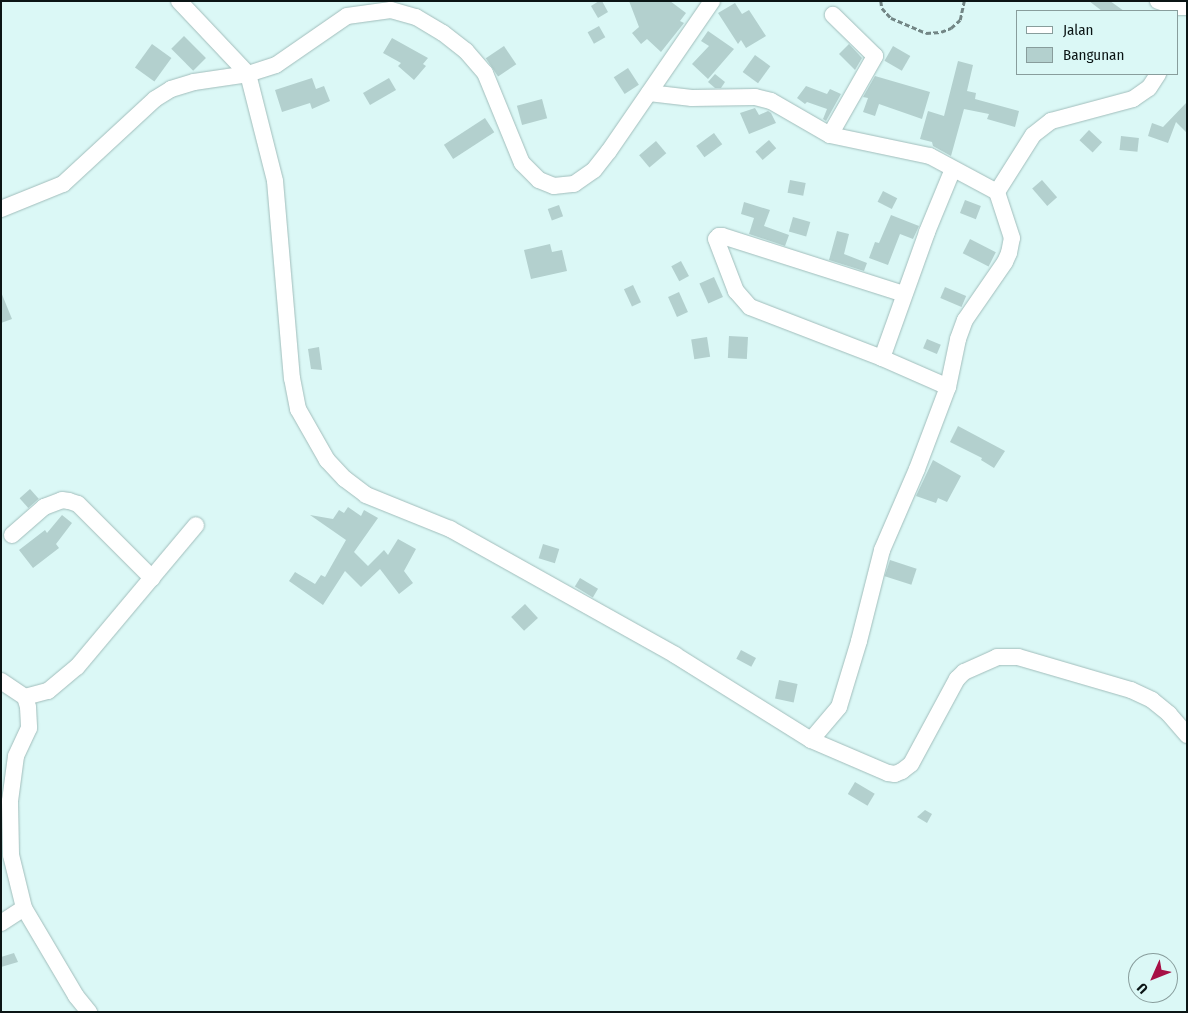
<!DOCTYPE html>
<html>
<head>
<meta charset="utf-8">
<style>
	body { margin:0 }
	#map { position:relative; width:1188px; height:1013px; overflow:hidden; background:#dbf8f6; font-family:"Fira Sans Condensed",sans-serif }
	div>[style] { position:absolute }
	.building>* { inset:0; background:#b3d0ce; transform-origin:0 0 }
	.path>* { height:2.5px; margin-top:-1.25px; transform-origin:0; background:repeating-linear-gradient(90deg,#728685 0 5px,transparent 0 7.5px) }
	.roads { filter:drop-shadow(0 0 1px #a1bdbb) drop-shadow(0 0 1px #a1bdbb) }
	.minor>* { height:16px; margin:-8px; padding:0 8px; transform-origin:8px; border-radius:8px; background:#fff }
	span { translate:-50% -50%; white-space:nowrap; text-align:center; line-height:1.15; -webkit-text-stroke:4.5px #dbf8f6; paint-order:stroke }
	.frame { position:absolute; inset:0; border:2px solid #0b1515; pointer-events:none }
	.legend { position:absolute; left:1016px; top:10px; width:162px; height:65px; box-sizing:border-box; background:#dbf8f6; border:1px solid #889d9c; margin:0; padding:6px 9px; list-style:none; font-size:15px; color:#0b1515 }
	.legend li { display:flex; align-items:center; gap:10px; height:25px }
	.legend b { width:25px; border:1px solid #889d9c }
	.north { position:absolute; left:1128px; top:953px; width:50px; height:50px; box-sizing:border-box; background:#dbf8f6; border:1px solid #889d9c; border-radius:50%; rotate:226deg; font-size:14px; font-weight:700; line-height:20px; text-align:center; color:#0b1515 }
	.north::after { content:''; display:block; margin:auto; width:18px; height:22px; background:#a71046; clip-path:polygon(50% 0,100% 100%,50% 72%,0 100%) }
</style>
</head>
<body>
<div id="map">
	<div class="building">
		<i style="clip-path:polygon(599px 1px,602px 1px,608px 12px,598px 18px,591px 6px)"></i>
		<i style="clip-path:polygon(629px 1px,670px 1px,686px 13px,680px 21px,684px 23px,661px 52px,647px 39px,641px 44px,632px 33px,639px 27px)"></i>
		<i style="clip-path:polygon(1089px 1px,1110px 1px,1124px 11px,1102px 11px)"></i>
		<i style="clip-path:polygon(735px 3px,742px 14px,749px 10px,766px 36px,746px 48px,741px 40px,738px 44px,718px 13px)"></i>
		<i style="left:599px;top:26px;width:13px;height:13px;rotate:61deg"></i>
		<i style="clip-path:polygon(708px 31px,734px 49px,708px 79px,692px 64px,709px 46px,701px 41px)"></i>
		<i style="left:184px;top:36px;width:31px;height:18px;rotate:45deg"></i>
		<i style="clip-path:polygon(392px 38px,428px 58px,423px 64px,426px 66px,414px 80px,398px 66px,401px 63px,383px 53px)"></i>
		<i style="left:152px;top:44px;width:24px;height:29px;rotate:36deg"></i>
		<i style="clip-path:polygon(849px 44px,862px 58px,855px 70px,839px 54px)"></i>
		<i style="left:504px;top:46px;width:22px;height:22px;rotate:56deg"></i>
		<i style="left:893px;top:46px;width:20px;height:17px;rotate:30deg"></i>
		<i style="left:755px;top:55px;width:19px;height:21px;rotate:36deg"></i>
		<i style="clip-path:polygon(958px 61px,973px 65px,967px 91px,976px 93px,975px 99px,1019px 111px,1015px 127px,987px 119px,989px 114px,964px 109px,951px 156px,933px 146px,932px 142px,920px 139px,928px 111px,944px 116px)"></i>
		<i style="left:628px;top:68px;width:20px;height:17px;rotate:57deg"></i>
		<i style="clip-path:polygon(715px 74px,725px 82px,721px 88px,715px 88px,708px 82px)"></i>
		<i style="clip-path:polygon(875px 76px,930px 92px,922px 119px,879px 104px,875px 116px,863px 112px,868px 98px,863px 97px)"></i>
		<i style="clip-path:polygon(312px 78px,316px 89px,324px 86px,330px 101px,312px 109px,310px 103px,282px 112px,275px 90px)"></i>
		<i style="left:389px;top:78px;width:14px;height:30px;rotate:60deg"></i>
		<i style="clip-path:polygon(806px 86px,827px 94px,830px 89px,841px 94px,826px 121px,823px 119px,827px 109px,807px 102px,805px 104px,797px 98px)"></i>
		<i style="left:542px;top:99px;width:20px;height:26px;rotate:75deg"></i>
		<i style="clip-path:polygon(1187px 102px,1187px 133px,1176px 122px,1168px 143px,1148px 136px,1152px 123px,1163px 127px)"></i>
		<i style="clip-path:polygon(755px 108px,759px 115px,768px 111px,771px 113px,776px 123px,749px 134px,740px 113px)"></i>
		<i style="left:485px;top:118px;width:17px;height:49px;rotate:57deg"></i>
		<i style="left:1089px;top:130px;width:18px;height:14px;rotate:43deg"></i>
		<i style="left:714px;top:133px;width:14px;height:22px;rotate:54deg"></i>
		<i style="left:1121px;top:136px;width:18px;height:14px;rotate:6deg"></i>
		<i style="left:769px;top:140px;width:11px;height:18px;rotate:49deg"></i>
		<i style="left:656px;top:141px;width:16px;height:22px;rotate:50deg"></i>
		<i style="left:790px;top:180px;width:16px;height:13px;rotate:11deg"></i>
		<i style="left:1042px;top:180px;width:23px;height:13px;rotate:49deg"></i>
		<i style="left:883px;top:191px;width:16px;height:12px;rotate:27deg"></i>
		<i style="left:965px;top:200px;width:17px;height:14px;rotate:21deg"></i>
		<i style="clip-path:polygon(744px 202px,770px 210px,764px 226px,789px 235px,785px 246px,749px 234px,754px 218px,741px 214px)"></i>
		<i style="left:559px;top:205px;width:12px;height:12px;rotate:70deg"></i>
		<i style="clip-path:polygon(891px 215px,919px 226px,913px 239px,900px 234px,888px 265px,869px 258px,875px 242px,879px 243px)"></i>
		<i style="left:793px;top:217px;width:18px;height:15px;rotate:16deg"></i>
		<i style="clip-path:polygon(837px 231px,849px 234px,844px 254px,867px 263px,864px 271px,829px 260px)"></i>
		<i style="left:970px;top:239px;width:29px;height:16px;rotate:27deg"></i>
		<i style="clip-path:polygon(550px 244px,552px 252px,562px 250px,567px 271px,531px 279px,524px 250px)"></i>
		<i style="left:681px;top:261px;width:17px;height:11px;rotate:62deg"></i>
		<i style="left:714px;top:277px;width:22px;height:16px;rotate:66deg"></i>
		<i style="left:633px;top:285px;width:19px;height:10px;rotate:65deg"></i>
		<i style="left:945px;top:287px;width:23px;height:12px;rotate:23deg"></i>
		<i style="clip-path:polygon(1px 292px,12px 319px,1px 323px)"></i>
		<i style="left:679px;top:292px;width:22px;height:12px;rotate:66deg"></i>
		<i style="left:729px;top:336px;width:19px;height:22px;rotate:3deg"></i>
		<i style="left:707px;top:337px;width:20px;height:16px;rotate:81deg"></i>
		<i style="left:927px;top:339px;width:15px;height:10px;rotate:23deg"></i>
		<i style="clip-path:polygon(319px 347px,322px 370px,311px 369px,308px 349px)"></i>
		<i style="clip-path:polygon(958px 426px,1005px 451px,994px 468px,981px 460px,982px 458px,950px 442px)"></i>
		<i style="clip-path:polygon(933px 460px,961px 476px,947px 502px,938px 498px,936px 503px,916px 496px)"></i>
		<i style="left:30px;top:489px;width:13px;height:14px;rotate:48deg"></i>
		<i style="clip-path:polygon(348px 507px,361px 516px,364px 510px,378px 518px,354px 552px,368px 566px,384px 550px,388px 555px,398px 539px,416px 549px,404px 571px,413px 583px,399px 594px,380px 569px,361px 587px,345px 571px,323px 605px,289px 581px,295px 572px,315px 584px,321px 575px,325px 577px,346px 540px,310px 515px,333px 519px,339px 510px,344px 513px)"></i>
		<i style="clip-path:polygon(62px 515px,72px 523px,56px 544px,59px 548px,33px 568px,19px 550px,45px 530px,47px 533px)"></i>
		<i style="left:543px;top:544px;width:17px;height:15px;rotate:17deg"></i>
		<i style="left:890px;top:560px;width:28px;height:17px;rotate:18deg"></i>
		<i style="left:580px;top:578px;width:21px;height:10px;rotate:31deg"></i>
		<i style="left:525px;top:604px;width:19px;height:19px;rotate:47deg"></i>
		<i style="left:741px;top:650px;width:17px;height:10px;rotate:28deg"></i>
		<i style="left:779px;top:680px;width:19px;height:19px;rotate:12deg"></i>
		<i style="left:855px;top:782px;width:23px;height:14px;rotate:31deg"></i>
		<i style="clip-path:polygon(925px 810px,932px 814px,927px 823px,917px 817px)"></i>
		<i style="clip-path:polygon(14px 953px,18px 962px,1px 967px,1px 957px)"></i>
	</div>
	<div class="path">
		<i style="left:881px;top:1px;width:7px;rotate:82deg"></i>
		<i style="left:882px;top:8px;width:13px;rotate:48deg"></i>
		<i style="left:891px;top:18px;width:38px;rotate:23deg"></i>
		<i style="left:926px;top:33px;width:15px;rotate:-4deg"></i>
		<i style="left:941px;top:32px;width:11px;rotate:-22deg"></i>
		<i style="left:951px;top:28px;width:12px;rotate:-42deg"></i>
		<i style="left:960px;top:20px;width:19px;rotate:-78deg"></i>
	</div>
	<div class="roads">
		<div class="minor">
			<i style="left:179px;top:1px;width:100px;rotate:46.6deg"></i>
			<i style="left:248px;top:74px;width:110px;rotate:75.8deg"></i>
			<i style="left:275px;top:181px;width:198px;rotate:85.1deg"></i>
			<i style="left:292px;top:378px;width:32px;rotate:79deg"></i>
			<i style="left:298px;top:409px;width:59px;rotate:60.4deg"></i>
			<i style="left:327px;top:460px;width:26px;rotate:47deg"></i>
			<i style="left:345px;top:479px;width:26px;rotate:37deg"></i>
			<i style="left:366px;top:495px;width:91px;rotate:22deg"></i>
			<i style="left:450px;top:529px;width:258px;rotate:29.2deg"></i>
			<i style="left:675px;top:655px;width:160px;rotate:32deg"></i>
			<i style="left:811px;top:740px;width:84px;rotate:23.2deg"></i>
			<i style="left:888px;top:773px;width:7px;rotate:8deg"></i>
			<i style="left:895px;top:774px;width:8px;rotate:-23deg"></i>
			<i style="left:902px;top:771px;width:11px;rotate:-38deg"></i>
			<i style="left:911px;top:764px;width:97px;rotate:-61.6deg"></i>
			<i style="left:957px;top:679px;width:10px;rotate:-45deg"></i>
			<i style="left:964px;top:672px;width:36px;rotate:-24deg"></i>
			<i style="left:997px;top:657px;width:21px"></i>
			<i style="left:1018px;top:657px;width:118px;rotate:16.3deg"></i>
			<i style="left:1131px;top:690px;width:23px;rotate:25deg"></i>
			<i style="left:1152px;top:700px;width:22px;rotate:39deg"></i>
			<i style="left:1169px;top:714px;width:28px;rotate:49deg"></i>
			<i style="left:1158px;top:1px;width:19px;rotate:18deg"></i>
			<i style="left:1176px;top:7px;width:11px"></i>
			<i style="left:649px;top:93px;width:43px;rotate:6.6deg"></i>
			<i style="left:692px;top:98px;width:63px;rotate:-0.9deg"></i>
			<i style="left:755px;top:97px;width:16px;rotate:14deg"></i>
			<i style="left:771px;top:101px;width:68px;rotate:30deg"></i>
			<i style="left:830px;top:135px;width:102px;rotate:11.9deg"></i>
			<i style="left:930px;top:156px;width:76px;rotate:28.2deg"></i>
			<i style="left:830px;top:135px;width:91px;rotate:-60.3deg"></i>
			<i style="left:875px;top:56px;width:59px;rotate:-135.7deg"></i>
			<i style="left:1px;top:209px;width:67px;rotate:-22deg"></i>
			<i style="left:63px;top:184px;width:125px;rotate:-42.7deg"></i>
			<i style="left:155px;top:99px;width:19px;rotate:-32deg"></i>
			<i style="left:171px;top:89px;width:24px;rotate:-17deg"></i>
			<i style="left:194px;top:82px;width:55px;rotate:-8.4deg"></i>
			<i style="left:248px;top:74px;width:29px;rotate:-18deg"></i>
			<i style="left:276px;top:65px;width:86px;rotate:-34.6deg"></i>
			<i style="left:347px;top:16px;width:44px;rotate:-7.8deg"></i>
			<i style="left:391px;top:10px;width:26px;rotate:16deg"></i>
			<i style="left:416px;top:17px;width:31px;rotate:31deg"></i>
			<i style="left:443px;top:33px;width:29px;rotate:38deg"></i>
			<i style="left:466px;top:51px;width:29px;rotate:49deg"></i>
			<i style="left:485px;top:73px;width:97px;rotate:67.7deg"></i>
			<i style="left:522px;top:163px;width:24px;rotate:45deg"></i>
			<i style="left:539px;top:180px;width:16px;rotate:22deg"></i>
			<i style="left:554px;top:186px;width:20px;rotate:-6deg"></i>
			<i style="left:574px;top:184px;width:24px;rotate:-35deg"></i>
			<i style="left:594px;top:170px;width:24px;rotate:-52deg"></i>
			<i style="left:609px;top:151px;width:182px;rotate:-55.5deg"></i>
			<i style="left:904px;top:294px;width:191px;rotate:-162.3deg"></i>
			<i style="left:722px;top:236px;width:3px;rotate:180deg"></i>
			<i style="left:719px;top:236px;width:4px;rotate:135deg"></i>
			<i style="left:716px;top:239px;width:56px;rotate:69deg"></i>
			<i style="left:736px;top:291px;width:21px;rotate:49deg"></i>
			<i style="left:750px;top:307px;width:142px;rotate:21.1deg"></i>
			<i style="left:882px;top:358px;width:72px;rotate:23.7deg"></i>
			<i style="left:882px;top:358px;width:134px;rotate:-70.3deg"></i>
			<i style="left:927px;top:232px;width:68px;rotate:-67.6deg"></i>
			<i style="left:12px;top:535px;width:43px;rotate:-41.2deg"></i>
			<i style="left:44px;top:507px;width:19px;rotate:-21deg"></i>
			<i style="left:62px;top:500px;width:7px;rotate:8deg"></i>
			<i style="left:69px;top:501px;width:9px;rotate:18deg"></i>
			<i style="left:78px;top:504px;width:105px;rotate:45deg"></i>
			<i style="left:1px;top:681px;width:29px;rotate:34deg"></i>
			<i style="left:25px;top:697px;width:10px;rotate:73deg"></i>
			<i style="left:28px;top:707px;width:21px;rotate:87deg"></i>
			<i style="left:29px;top:728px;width:31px;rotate:115deg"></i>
			<i style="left:16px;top:756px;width:45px;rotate:97.6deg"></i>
			<i style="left:10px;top:801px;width:54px;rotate:88.9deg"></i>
			<i style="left:11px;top:855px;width:55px;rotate:76.2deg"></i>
			<i style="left:24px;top:908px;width:102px;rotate:59.4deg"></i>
			<i style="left:76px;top:996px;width:21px;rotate:51deg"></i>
			<i style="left:25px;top:697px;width:24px;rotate:-15deg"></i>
			<i style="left:48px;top:691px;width:38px;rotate:-40deg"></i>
			<i style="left:77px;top:667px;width:185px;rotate:-50deg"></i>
			<i style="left:811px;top:740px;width:43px;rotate:-49.7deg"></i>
			<i style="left:839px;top:707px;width:69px;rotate:-73.1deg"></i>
			<i style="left:859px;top:641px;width:94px;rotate:-75.8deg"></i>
			<i style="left:882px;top:550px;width:88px;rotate:-66.6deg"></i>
			<i style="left:917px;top:469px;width:88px;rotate:-69.3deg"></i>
			<i style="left:948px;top:387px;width:49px;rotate:-78.2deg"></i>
			<i style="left:958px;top:339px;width:20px;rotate:-70deg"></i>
			<i style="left:965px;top:320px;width:70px;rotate:-55.4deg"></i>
			<i style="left:1005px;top:262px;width:10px;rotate:-66deg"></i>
			<i style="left:1009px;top:253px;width:15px;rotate:-79deg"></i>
			<i style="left:1012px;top:238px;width:48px;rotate:-108.1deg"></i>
			<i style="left:997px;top:192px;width:67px;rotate:-57.7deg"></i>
			<i style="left:1033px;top:135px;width:23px;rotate:-38deg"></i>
			<i style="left:1051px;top:121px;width:85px;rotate:-15deg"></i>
			<i style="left:1133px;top:99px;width:19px;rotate:-35deg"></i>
			<i style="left:1149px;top:88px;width:17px;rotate:-57deg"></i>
			<i style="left:1px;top:923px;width:27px;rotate:-33deg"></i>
		</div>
	</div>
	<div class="frame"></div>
	<ul class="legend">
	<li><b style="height:6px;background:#fff"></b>Jalan</li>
	<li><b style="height:14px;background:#b3d0ce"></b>Bangunan</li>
	</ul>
	<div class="north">U</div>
</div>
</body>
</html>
